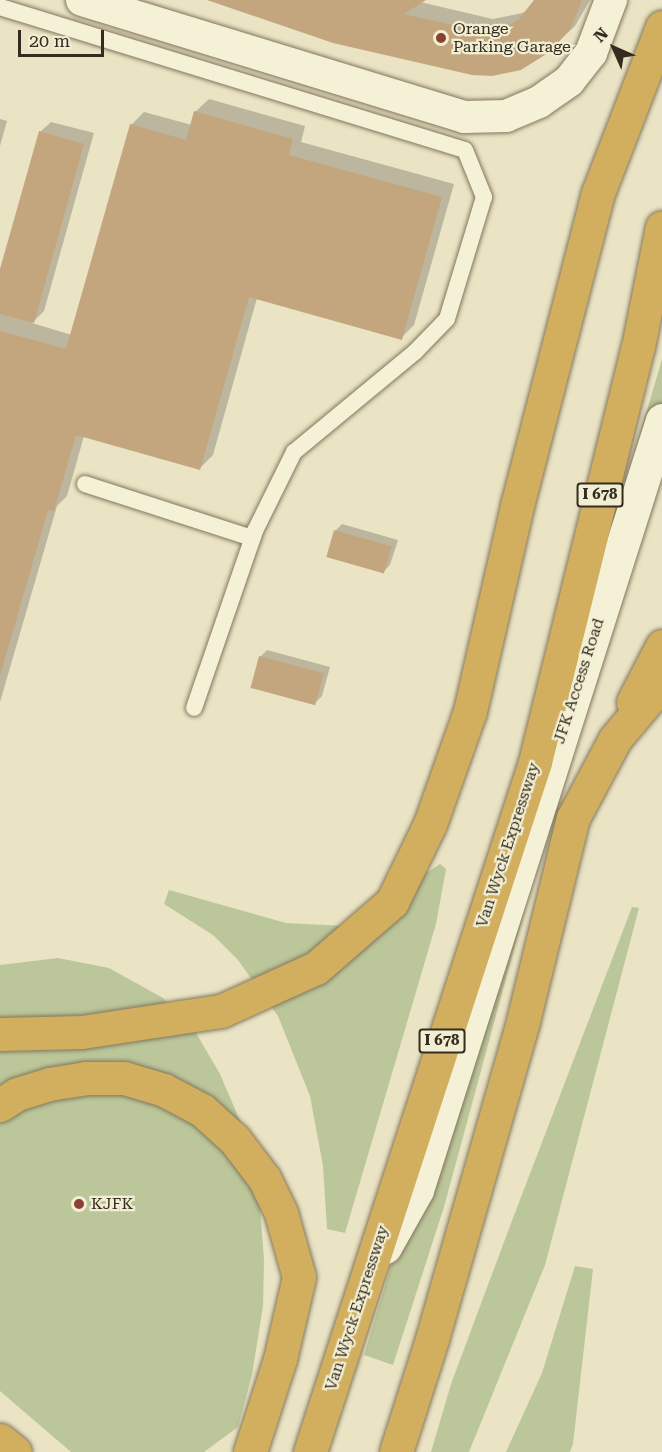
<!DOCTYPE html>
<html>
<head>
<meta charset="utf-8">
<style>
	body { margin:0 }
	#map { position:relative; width:662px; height:1452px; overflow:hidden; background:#eae4c5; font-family:"Roboto Serif",serif }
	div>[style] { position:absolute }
	.green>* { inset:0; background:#bbc79a }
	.shadow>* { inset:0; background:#0003 }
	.building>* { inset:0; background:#c4a67e; transform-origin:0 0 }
	.roads { filter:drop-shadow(0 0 2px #83775d) drop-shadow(0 0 2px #83775d) }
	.lane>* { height:16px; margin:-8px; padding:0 8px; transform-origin:8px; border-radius:8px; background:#f5f1d7 }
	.street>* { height:32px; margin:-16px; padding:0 16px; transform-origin:16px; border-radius:16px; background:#f5f1d7 }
	.secondary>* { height:33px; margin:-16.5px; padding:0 16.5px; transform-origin:16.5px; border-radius:16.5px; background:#f5f1d7 }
	.highway>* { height:33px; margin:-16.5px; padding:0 16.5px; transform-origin:16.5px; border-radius:16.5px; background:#d1af5e }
	.dots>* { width:16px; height:16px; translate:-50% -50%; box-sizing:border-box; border:3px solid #f2eed4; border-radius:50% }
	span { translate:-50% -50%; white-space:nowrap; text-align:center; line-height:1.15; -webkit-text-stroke:4.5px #f2eed4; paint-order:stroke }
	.shield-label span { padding:2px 4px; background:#f2eed4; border:2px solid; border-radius:4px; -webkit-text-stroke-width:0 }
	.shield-label { font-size:15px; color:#342d1f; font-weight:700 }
	.poi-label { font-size:16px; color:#342d1f }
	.left { translate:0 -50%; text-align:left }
	.street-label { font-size:16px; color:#342d1f }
	.north { position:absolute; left:584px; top:18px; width:60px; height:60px; -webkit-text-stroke:4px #f2eed4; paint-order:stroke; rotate:315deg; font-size:16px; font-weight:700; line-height:24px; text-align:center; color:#342d1f }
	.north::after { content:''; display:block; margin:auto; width:21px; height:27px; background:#342d1f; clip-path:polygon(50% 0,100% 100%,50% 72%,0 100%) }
	.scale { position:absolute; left:18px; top:30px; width:86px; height:27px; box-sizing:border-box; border:3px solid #342d1f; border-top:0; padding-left:8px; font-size:18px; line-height:21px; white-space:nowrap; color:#342d1f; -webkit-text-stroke:4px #f2eed4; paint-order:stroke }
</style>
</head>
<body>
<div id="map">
	<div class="green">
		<i style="clip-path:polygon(662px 359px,662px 432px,536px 868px,444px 1207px,393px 1365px,364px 1355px,515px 861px)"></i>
		<i style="clip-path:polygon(440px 864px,446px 869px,436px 924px,345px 1233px,327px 1229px,323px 1166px,310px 1096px,278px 1016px,238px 960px,213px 935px,164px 904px,169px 890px,286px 923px,345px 926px)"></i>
		<i style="clip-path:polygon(632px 907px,639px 908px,545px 1265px,469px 1452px,431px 1452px,451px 1384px,510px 1226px)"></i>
		<i style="clip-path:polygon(58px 958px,109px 968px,163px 998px,196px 1033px,220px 1074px,244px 1130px,260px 1207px,264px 1260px,263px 1306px,252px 1375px,238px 1427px,204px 1452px,71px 1452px,0 1391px,0 965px)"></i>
		<i style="clip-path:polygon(575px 1266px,593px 1269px,573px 1444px,570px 1452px,506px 1452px,542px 1373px)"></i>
	</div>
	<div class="shadow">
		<i style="clip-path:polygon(211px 0,423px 0,420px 2px,493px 19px,522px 13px,530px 9px,534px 0,590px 0,575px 26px,561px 39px,543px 56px,521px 69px)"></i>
		<i style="clip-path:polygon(209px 99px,305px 126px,301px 142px,454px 184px,414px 325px,401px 338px,257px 298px,213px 455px,200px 468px,84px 436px,67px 496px,57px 506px,0 702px,0 275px,40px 132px,51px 122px,94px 133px,44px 311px,32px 323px,72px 335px,131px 125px,144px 112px,192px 125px,195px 112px)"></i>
		<i style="clip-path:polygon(0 119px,7px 121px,0 146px)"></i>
		<i style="clip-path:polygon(342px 524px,398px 540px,390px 565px,383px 572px,335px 531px)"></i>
		<i style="clip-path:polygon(267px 650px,330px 667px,322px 696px,314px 704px,260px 657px)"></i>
	</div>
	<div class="building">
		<i style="clip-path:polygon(207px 0,426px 0,404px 14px,479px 31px,508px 26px,519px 19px,534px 0,582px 0,571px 28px,551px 51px,521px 70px,492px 76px,472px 75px,333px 43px)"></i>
		<i style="clip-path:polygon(194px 111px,293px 139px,289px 155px,442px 197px,402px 340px,249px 297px,200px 470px,76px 435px,54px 511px,48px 510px,0 676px,0 331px,66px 349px,130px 124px,186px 140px)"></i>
		<i style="clip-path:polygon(39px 131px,84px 144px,34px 323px,0 314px,0 269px)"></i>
		<i style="left:334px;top:530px;width:60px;height:28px;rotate:16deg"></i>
		<i style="left:259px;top:656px;width:67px;height:33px;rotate:15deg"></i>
	</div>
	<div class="roads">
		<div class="lane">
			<i style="left:0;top:7px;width:486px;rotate:17.1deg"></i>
			<i style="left:465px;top:150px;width:51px;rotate:68deg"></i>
			<i style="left:484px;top:197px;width:127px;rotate:106.9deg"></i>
			<i style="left:447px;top:319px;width:46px;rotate:134.1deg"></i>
			<i style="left:415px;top:352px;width:157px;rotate:140.4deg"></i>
			<i style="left:294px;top:452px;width:88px;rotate:116.3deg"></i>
			<i style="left:255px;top:531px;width:187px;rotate:109deg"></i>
			<i style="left:85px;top:484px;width:176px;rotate:17.9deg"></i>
		</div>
		<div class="street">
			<i style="left:82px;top:0;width:400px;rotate:17deg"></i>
			<i style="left:464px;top:117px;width:42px;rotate:-1.4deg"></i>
			<i style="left:506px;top:116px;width:36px;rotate:-23deg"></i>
			<i style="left:539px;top:102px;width:37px;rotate:-35deg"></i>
			<i style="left:569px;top:81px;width:36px;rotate:-52deg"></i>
			<i style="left:591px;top:53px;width:57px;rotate:-69.3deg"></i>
		</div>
		<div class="secondary">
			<i style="left:385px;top:1247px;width:65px;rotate:-60.7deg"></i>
			<i style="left:417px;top:1190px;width:808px;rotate:-72.35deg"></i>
		</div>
		<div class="highway">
			<i style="left:633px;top:702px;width:63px;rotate:-62.6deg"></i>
			<i style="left:0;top:1034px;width:82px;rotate:-1.4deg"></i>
			<i style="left:82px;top:1032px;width:141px;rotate:-8.6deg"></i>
			<i style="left:221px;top:1011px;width:104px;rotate:-24.4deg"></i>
			<i style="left:316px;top:968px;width:101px;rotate:-41deg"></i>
			<i style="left:392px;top:902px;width:87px;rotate:-64deg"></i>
			<i style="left:430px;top:824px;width:120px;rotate:-70.5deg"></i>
			<i style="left:470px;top:711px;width:214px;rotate:-77.1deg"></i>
			<i style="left:518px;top:502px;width:319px;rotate:-75.5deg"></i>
			<i style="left:598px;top:193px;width:178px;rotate:-68.9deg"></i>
			<i style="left:0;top:1105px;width:20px;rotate:-33deg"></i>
			<i style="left:17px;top:1094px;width:34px;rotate:-17deg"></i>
			<i style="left:49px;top:1084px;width:36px;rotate:-9deg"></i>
			<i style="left:85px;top:1078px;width:39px"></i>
			<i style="left:124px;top:1078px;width:42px;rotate:16.7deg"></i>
			<i style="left:164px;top:1090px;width:43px;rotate:27.8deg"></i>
			<i style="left:202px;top:1110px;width:45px;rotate:42.3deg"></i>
			<i style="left:235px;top:1140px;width:48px;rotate:52.7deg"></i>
			<i style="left:264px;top:1178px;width:39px;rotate:64deg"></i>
			<i style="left:281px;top:1213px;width:66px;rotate:74.3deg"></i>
			<i style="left:299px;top:1277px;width:84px;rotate:103deg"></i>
			<i style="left:280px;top:1359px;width:98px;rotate:107.9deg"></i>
			<i style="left:0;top:1440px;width:19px;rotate:39deg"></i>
			<i style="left:310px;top:1452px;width:726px;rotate:-71.94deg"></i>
			<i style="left:535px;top:762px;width:428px;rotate:-76.1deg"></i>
			<i style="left:638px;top:347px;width:122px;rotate:-78.7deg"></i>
			<i style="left:396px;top:1452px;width:119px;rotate:-72.3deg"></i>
			<i style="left:432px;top:1339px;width:331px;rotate:-74deg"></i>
			<i style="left:523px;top:1021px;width:209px;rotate:-76.2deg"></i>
			<i style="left:573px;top:818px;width:89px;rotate:-62deg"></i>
			<i style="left:615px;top:739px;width:73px;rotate:-50deg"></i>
		</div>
	</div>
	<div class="dots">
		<i style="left:441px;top:38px;background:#8c3f33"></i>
		<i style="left:79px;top:1204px;background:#8c3f33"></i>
	</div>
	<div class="shield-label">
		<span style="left:600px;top:495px">I 678</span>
		<span style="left:442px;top:1041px">I 678</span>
	</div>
	<div class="poi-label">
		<span class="left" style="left:453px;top:38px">Orange<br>Parking Garage</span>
		<span class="left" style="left:91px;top:1204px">KJFK</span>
	</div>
	<div class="street-label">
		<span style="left:579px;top:681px;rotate:-72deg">JFK Access Road</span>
		<span style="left:508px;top:845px;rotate:-72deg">Van Wyck Expressway</span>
		<span style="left:357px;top:1308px;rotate:-72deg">Van Wyck Expressway</span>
	</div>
	<div class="north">N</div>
	<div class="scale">20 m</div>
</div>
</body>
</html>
